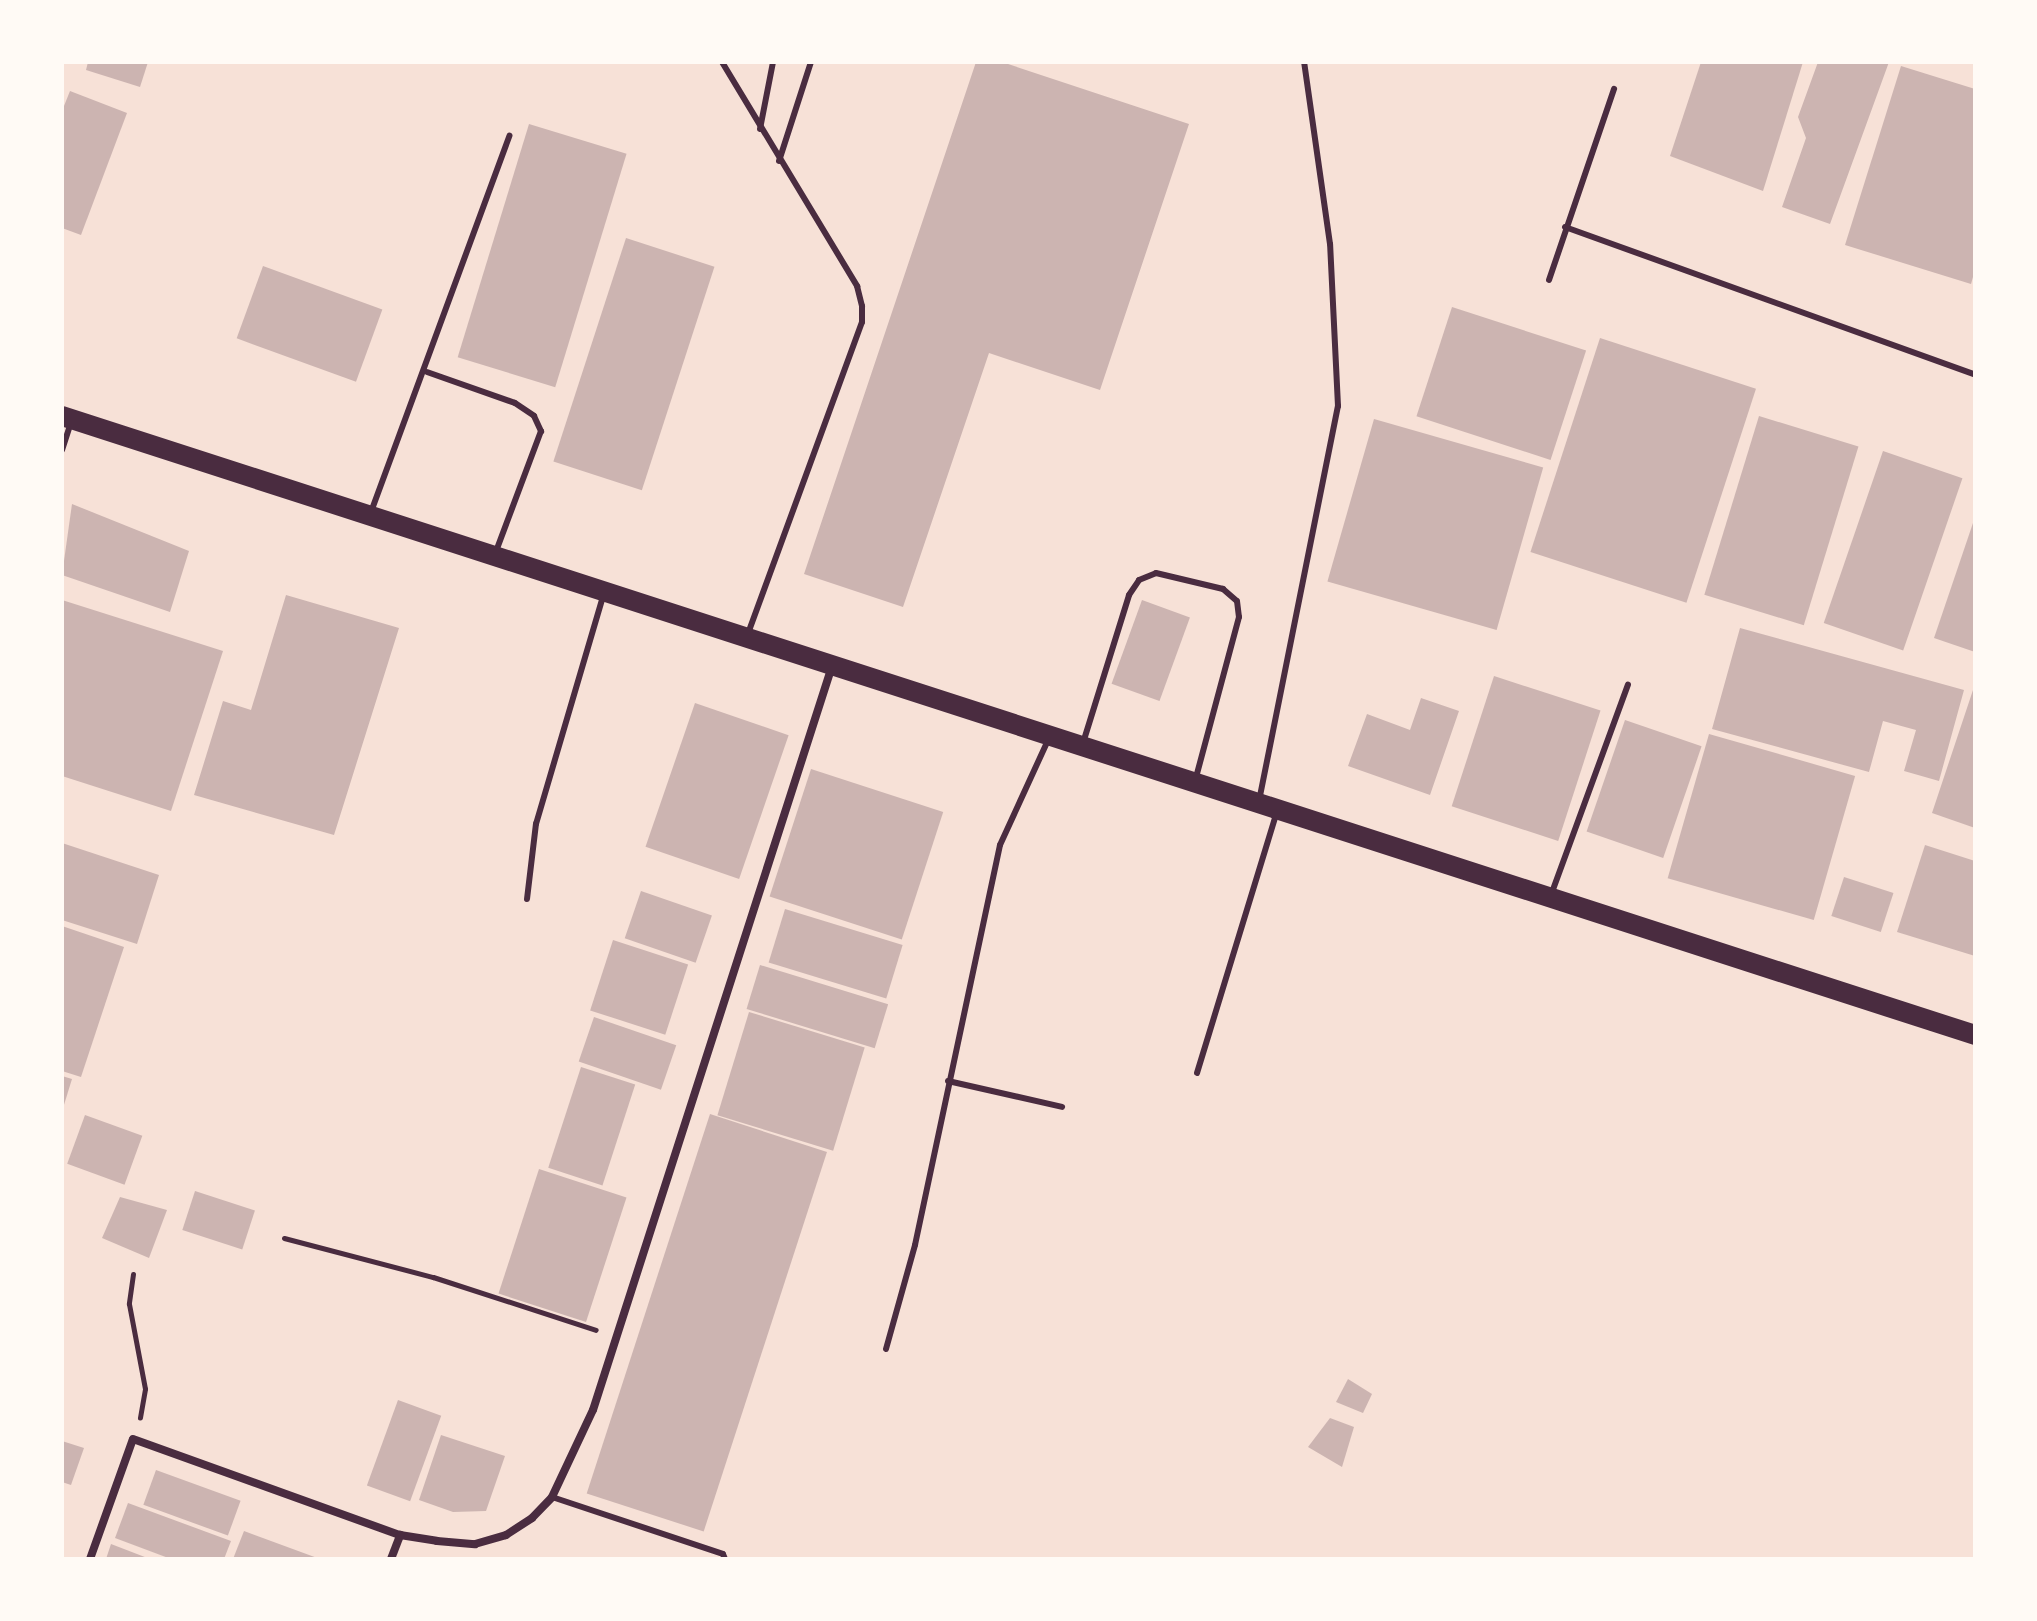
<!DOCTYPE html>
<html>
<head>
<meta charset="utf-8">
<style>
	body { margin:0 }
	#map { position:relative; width:2037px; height:1621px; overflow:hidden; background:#f7e1d7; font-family:Overpass,sans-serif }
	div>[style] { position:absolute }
	.building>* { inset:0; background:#ccb4b1; transform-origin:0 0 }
	.path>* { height:5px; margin:-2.5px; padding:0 2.5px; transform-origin:2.5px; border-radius:2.5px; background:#4a2c40 }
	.service>* { height:6px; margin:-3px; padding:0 3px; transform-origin:3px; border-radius:3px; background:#4a2c40 }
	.minor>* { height:8px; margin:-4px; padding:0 4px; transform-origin:4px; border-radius:4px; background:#4a2c40 }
	.primary>* { height:20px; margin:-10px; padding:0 10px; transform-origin:10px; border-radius:10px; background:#4a2c40 }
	span { translate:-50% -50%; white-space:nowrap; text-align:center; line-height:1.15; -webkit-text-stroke:8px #fffaf5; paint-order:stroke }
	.frame { position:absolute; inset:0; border:64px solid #fffaf5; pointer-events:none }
</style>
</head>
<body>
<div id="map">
	<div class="building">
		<i style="clip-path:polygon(88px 62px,148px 62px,140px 87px,86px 70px)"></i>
		<i style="clip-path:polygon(976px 62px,1002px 62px,1189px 124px,1100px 390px,989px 353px,903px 607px,804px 574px)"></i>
		<i style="clip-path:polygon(1701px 62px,1803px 62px,1763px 191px,1670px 156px)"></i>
		<i style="clip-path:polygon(1818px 62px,1889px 62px,1830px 224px,1782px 207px,1806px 138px,1798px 117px)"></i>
		<i style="clip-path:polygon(1901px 66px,1975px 89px,1975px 270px,1971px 284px,1845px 245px)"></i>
		<i style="clip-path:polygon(70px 91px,127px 113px,81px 235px,62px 228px,62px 111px)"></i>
		<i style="left:529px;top:124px;width:102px;height:244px;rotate:17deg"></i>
		<i style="left:626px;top:238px;width:93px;height:235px;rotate:18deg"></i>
		<i style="left:263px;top:266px;width:127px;height:77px;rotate:20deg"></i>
		<i style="left:1452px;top:307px;width:141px;height:115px;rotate:18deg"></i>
		<i style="left:1600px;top:338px;width:164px;height:225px;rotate:18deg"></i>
		<i style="left:1759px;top:416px;width:104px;height:187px;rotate:17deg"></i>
		<i style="left:1374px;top:419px;width:176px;height:169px;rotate:16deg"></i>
		<i style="left:1883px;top:451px;width:84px;height:182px;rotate:19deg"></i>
		<i style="clip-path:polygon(72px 504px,189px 551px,170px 612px,62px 575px)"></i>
		<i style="clip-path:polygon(1974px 520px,1975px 520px,1975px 652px,1934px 638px)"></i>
		<i style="clip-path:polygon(286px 595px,399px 628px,334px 835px,194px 795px,223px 701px,251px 710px)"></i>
		<i style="clip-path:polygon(62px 600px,223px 651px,171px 811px,62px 776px)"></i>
		<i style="left:1142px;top:600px;width:51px;height:89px;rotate:20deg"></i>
		<i style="clip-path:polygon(1740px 628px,1964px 690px,1939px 781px,1904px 771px,1916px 730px,1883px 721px,1869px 772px,1712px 729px)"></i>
		<i style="left:1494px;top:676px;width:112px;height:137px;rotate:18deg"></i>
		<i style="clip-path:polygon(1974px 687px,1975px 688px,1975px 828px,1932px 813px)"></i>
		<i style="clip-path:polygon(1421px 698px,1459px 711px,1430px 795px,1348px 766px,1367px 714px,1410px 730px)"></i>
		<i style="left:695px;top:703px;width:99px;height:152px;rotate:19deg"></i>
		<i style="left:1625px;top:720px;width:81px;height:118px;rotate:19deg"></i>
		<i style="left:1709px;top:734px;width:152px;height:150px;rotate:16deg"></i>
		<i style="left:811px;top:769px;width:139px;height:134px;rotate:18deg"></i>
		<i style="clip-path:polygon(62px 843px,159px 875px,137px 944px,62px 920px)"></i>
		<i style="clip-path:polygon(1925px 845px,1975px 861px,1975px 956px,1897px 932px)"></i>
		<i style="left:1844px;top:877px;width:52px;height:41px;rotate:18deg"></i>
		<i style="left:641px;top:891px;width:75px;height:50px;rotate:19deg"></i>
		<i style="left:785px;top:909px;width:123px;height:56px;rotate:17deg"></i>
		<i style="clip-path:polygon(62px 926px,124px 947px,81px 1077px,62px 1071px)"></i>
		<i style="left:613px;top:940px;width:79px;height:74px;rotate:18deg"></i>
		<i style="left:760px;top:965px;width:134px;height:46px;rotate:17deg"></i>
		<i style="left:749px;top:1012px;width:121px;height:108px;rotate:17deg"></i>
		<i style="left:594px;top:1017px;width:87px;height:47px;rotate:19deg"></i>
		<i style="left:581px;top:1067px;width:57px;height:106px;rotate:18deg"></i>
		<i style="clip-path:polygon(62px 1076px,72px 1079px,63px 1108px,62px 1108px)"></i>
		<i style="left:710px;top:1114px;width:123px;height:399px;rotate:18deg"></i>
		<i style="left:85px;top:1115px;width:61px;height:52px;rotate:20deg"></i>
		<i style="left:539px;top:1169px;width:92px;height:131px;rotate:18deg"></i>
		<i style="left:195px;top:1191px;width:63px;height:41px;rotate:18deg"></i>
		<i style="clip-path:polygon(120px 1197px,167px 1210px,149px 1258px,102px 1238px)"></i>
		<i style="clip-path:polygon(1348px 1379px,1372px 1394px,1363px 1413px,1336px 1402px)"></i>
		<i style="left:398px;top:1400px;width:46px;height:91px;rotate:20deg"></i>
		<i style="clip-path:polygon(1330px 1418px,1354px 1427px,1342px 1467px,1308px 1447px)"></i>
		<i style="clip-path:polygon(441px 1435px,505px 1456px,486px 1511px,453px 1512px,419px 1500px)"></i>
		<i style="clip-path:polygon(62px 1441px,84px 1448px,71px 1485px,62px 1482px)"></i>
		<i style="left:156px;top:1470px;width:90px;height:37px;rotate:20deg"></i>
		<i style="clip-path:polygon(128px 1503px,231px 1541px,224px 1559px,171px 1559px,115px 1538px)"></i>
		<i style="clip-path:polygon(244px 1531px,320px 1559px,233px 1559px)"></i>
		<i style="clip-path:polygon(111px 1544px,150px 1559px,106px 1559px)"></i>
	</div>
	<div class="path">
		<i style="left:284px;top:1238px;width:154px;rotate:14.7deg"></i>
		<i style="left:433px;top:1277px;width:171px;rotate:18deg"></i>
		<i style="left:133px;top:1274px;width:30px;rotate:98deg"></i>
		<i style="left:129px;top:1304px;width:86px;rotate:79.3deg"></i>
		<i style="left:145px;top:1389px;width:29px;rotate:100deg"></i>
	</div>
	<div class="service">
		<i style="left:722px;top:62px;width:262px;rotate:58.9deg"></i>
		<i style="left:857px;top:286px;width:21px;rotate:76deg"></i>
		<i style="left:862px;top:306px;width:16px;rotate:90deg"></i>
		<i style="left:862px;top:322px;width:332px;rotate:110.1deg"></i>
		<i style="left:760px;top:129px;width:68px;rotate:-79deg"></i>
		<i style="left:779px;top:161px;width:104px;rotate:-72.1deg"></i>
		<i style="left:1565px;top:227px;width:436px;rotate:19.8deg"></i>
		<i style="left:1549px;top:280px;width:202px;rotate:-71.2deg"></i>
		<i style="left:427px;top:372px;width:93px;rotate:19.4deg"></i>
		<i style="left:515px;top:403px;width:23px;rotate:34deg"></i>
		<i style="left:534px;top:416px;width:17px;rotate:65deg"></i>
		<i style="left:541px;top:431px;width:131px;rotate:110.5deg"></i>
		<i style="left:62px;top:450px;width:28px;rotate:-72deg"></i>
		<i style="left:371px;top:512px;width:401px;rotate:-69.8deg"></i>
		<i style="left:1083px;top:743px;width:155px;rotate:-72.7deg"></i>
		<i style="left:1129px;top:595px;width:18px;rotate:-56deg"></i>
		<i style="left:1139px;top:580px;width:18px;rotate:-22deg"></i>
		<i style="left:1156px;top:573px;width:69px;rotate:13.4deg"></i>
		<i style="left:1223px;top:589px;width:18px;rotate:41deg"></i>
		<i style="left:1237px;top:601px;width:16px;rotate:83deg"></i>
		<i style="left:1239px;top:617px;width:167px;rotate:105deg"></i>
		<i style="left:1259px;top:801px;width:403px;rotate:-78.7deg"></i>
		<i style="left:1338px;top:406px;width:162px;rotate:-92.8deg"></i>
		<i style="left:1330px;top:244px;width:184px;rotate:-98.1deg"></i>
		<i style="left:1551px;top:895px;width:224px;rotate:-69.9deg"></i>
		<i style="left:527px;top:899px;width:76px;rotate:-83.2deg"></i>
		<i style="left:536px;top:824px;width:237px;rotate:-73.6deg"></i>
		<i style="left:1197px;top:1073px;width:273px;rotate:-73deg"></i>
		<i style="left:948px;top:1081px;width:117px;rotate:12.8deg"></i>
		<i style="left:886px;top:1349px;width:108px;rotate:-74.4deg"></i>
		<i style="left:915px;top:1245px;width:409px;rotate:-78deg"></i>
		<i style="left:1000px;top:845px;width:115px;rotate:-65.4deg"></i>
		<i style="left:552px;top:1497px;width:180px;rotate:18.4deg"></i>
		<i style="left:723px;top:1554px;width:5px;rotate:68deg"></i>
	</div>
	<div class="minor">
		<i style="left:90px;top:1559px;width:127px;rotate:-70.3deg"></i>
		<i style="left:133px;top:1439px;width:284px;rotate:19.8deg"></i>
		<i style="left:400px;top:1535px;width:37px;rotate:9deg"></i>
		<i style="left:437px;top:1541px;width:38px;rotate:5deg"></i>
		<i style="left:475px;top:1544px;width:32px;rotate:-16deg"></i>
		<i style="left:506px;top:1535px;width:31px;rotate:-33deg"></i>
		<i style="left:532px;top:1518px;width:29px;rotate:-46deg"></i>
		<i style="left:552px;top:1497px;width:96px;rotate:-64.8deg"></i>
		<i style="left:593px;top:1410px;width:781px;rotate:-72.19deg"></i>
		<i style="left:391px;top:1559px;width:26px;rotate:-69deg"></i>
	</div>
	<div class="primary">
		<i style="left:62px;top:416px;width:2011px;rotate:17.93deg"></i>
	</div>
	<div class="frame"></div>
</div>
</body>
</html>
